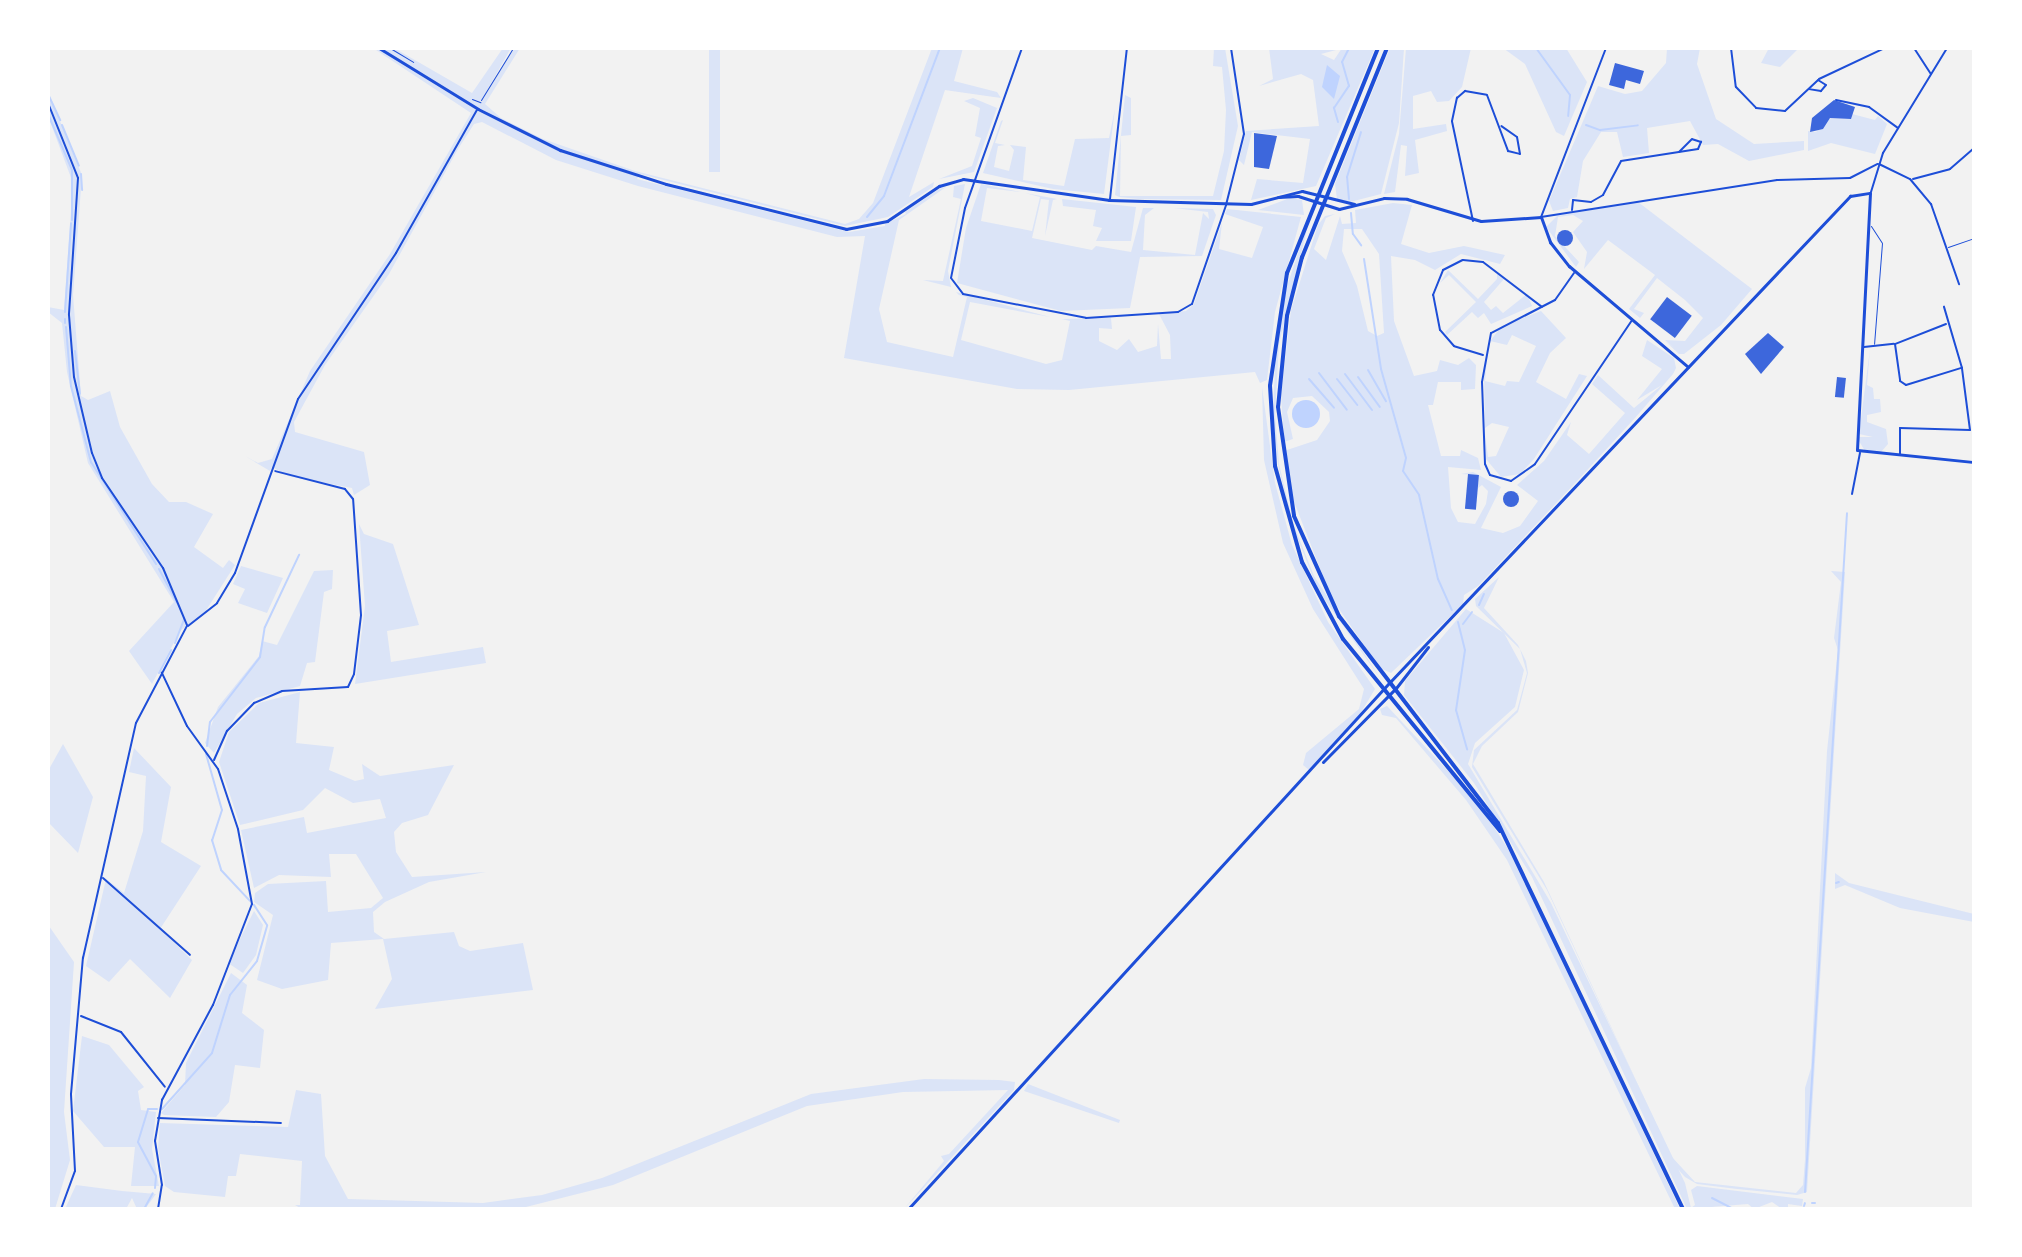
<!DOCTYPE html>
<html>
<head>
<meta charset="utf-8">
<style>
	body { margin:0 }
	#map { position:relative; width:2022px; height:1257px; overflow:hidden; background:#f2f2f2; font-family:Montserrat,sans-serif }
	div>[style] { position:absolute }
	.green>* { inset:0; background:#dbe4f7; transform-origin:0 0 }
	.water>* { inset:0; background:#bfd3fe }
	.round { border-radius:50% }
	.stream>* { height:2px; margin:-1px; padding:0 1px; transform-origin:1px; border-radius:1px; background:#bfd3fe }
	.building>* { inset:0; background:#3d67dc; transform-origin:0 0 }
	.path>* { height:1px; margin:-0.5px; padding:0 0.5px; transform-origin:0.5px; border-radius:0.5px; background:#1d4ed8 }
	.service>* { height:1px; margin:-0.5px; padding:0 0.5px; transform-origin:0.5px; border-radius:0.5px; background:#1d4ed8 }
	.minor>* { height:2px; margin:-1px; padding:0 1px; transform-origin:1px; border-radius:1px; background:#1d4ed8 }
	.tertiary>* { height:3px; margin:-1.5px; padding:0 1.5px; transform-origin:1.5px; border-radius:1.5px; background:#1d4ed8 }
	.secondary>* { height:3px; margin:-1.5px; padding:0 1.5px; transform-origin:1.5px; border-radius:1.5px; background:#1d4ed8 }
	.primary>* { height:4px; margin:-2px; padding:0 2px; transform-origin:2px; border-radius:2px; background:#1d4ed8 }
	span { translate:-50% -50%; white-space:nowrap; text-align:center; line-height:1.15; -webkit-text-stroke:7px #fff; paint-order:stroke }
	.frame { position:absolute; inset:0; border:50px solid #fff; pointer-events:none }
</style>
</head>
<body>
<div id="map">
	<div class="green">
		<i style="clip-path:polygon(373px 48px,394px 48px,472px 93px,503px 48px,511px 48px,484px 96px,515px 48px,520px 48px,485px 104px,501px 118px,543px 139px,635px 171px,845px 224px,859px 219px,873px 203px,932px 48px,963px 48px,954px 81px,997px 92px,1001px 98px,945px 90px,909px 197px,934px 182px,933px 187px,888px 217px,845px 226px,640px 174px,637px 179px,849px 232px,885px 226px,885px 224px,906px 214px,905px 212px,939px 189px,946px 187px,899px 220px,879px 309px,887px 342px,953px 357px,967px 297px,959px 295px,956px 292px,1050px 317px,970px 302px,961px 340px,1046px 364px,1062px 360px,1070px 321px,1062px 319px,1111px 318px,1112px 329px,1099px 328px,1099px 341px,1117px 350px,1129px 339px,1138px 352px,1157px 346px,1158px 324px,1161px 359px,1171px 359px,1170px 335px,1159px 314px,1186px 311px,1194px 304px,1222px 223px,1219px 249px,1252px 258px,1263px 227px,1225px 214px,1227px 209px,1301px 217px,1275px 312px,1267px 380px,1260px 383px,1255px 372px,1069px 390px,1017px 389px,844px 358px,865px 236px,837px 237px,638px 186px,556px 160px,482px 122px,474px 124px,458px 149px,389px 274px,325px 365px,294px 422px,295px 432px,364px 452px,370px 485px,354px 495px,352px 488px,288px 476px,272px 467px,270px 471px,245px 456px,258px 463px,272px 459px,310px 371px,390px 254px,471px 113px)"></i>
		<i style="left:709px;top:48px;width:11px;height:124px"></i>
		<i style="clip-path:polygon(1214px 48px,1225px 48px,1238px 126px,1221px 200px,1139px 199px,1119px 197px,1115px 195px,1125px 95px,1131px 98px,1131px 135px,1121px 136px,1120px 196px,1213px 196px,1224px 151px,1226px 110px,1222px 67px,1213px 66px)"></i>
		<i style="clip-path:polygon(1269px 48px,1336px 50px,1321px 54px,1334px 60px,1342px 48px,1375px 48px,1316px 186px,1251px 200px,1257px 179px,1303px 183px,1310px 139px,1252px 132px,1244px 165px,1239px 160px,1246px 131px,1319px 126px,1313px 80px,1301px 74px,1259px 86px,1273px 79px)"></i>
		<i style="clip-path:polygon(1390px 48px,1404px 48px,1399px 123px,1381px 194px,1350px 202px,1337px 199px,1335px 184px)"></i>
		<i style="clip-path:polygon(1406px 48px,1471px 48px,1462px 87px,1449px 101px,1437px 102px,1431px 91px,1413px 96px,1413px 129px,1446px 124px,1447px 131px,1415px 140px,1419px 173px,1405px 176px,1407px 146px,1401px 145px,1395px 192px,1384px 194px,1399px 134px)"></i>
		<i style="clip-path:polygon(1503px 48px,1566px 48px,1587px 82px,1564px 136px,1556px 132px,1525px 64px)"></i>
		<i style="clip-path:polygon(1667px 48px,1700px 48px,1697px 64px,1716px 119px,1754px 144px,1804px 141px,1804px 150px,1749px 161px,1718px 144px,1703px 145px,1690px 121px,1647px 128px,1649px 153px,1623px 157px,1617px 132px,1601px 132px,1583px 161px,1577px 197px,1570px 199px,1568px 208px,1553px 211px,1549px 201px,1598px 86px,1625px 94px,1642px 91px,1666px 63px)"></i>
		<i style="clip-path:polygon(1769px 48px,1799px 48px,1780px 67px,1761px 63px)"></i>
		<i style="clip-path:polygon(48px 92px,82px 175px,73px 295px,81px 396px,88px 400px,110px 391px,120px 427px,152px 484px,169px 502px,186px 502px,213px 514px,194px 547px,223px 568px,229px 560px,235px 565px,205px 612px,180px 631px,152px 684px,129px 651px,174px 602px,88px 463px,67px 372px,62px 323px,48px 312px,48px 307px,64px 310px,73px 183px,48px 116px)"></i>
		<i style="clip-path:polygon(973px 98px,997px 108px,974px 172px,939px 179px,972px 166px,981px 138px,975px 136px,980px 108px,964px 101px)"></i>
		<i style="clip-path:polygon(1115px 109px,1104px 194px,1053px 189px,983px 173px,1001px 121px,1003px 120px,995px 143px,1005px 145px,998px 146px,994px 167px,1009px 171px,1014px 150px,1010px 145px,1026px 147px,1023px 180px,1064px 186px,1075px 139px,1109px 138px)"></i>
		<i style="clip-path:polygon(1852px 114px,1875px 120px,1878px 116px,1887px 124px,1875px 154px,1831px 143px,1808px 151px,1808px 131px,1816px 132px,1830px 118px,1851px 119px)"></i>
		<i style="clip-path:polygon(965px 184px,948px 271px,951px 287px,923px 280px,943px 281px,961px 199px,953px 197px,954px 186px)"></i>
		<i style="clip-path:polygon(981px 184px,1021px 192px,987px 188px,981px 221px,1032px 231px,1040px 197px,1025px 193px,1057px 199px,1053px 200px,1045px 236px,1049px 200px,1041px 199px,1032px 238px,1092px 250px,1096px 246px,1131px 252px,1143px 208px,1154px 208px,1145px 215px,1143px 250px,1195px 255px,1203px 213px,1209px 219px,1208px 212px,1174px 208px,1213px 209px,1216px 215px,1202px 256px,1140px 257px,1130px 308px,1061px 311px,957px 283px,966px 228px)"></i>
		<i style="clip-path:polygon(1290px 198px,1302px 200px,1304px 215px,1258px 210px)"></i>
		<i style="clip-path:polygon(1062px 199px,1136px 207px,1131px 241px,1096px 241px,1102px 228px,1093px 226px,1096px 210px,1063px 206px)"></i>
		<i style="clip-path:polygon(1638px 202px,1752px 289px,1721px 325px,1684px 354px,1679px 354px,1664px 340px,1674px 348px,1665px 340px,1685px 341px,1703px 318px,1685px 300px,1657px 278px,1634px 309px,1644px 313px,1640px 318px,1629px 309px,1655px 275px,1608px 240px,1584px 269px,1587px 252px,1573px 232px,1583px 221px,1573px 215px,1558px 217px,1555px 236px,1579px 262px,1576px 267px,1546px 227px,1557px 216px)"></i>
		<i style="clip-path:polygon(evenodd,1393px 203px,1412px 205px,1401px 244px,1429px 253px,1464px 246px,1505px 255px,1500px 264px,1461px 254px,1435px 270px,1415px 260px,1391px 256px,1394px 321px,1414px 376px,1437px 371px,1440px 360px,1458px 365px,1469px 358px,1476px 365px,1475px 389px,1461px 390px,1461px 382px,1438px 382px,1433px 405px,1428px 405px,1441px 456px,1460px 456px,1461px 450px,1478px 458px,1481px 470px,1448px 467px,1451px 508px,1458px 522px,1475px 524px,1486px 504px,1488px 491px,1482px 485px,1478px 488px,1479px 475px,1461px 474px,1473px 472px,1501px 487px,1481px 528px,1503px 533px,1520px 526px,1538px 501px,1517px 485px,1544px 461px,1571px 422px,1567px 435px,1589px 454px,1625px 413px,1592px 384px,1598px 375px,1634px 408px,1662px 385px,1637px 400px,1662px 369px,1642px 356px,1647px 340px,1674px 358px,1676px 368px,1673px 374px,1635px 418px,1579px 479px,1478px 586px,1464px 595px,1463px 604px,1391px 673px,1380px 668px,1332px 599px,1291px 494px,1284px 451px,1317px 440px,1330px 421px,1329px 412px,1312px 396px,1293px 398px,1287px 412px,1293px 439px,1284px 442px,1281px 395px,1291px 310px,1318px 225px,1325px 216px,1335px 214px,1326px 218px,1314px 249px,1326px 260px,1340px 216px,1342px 224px,1356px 223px,1355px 210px,1393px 203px,1344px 229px,1362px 229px,1379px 254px,1384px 333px,1377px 336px,1368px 331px,1357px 286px,1342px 251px,1344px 229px)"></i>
		<i style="clip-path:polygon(1309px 221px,1279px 344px,1275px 415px,1279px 464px,1293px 523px,1314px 576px,1382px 681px,1318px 590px,1292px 524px,1278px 464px,1273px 415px,1276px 343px,1287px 286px)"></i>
		<i style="clip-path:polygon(1448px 270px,1478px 299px,1497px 279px,1497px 272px,1504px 279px,1484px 302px,1491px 310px,1496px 306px,1503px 313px,1527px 294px,1532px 306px,1491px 324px,1484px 313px,1478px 318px,1472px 312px,1447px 335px,1445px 332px,1476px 302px,1449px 275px,1440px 283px)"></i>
		<i style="clip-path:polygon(1541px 311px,1566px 338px,1550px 353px,1536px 382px,1566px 399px,1579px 374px,1587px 376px,1534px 459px,1520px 474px,1501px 477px,1486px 459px,1485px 434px,1488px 457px,1496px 456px,1509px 427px,1492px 423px,1485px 428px,1484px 370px,1488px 349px,1485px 381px,1505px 386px,1507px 381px,1519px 382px,1536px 346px,1512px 335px,1507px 345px,1490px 341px,1502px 326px)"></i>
		<i style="clip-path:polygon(1870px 349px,1867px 385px,1873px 388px,1874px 399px,1880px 399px,1881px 412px,1867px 415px,1867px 422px,1886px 429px,1888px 444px,1881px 452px,1865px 451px,1859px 441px,1859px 437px,1873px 437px,1859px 434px)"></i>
		<i style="clip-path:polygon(1262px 387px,1275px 483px,1292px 545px,1328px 622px,1375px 689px,1360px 714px,1309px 770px,1303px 765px,1306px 753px,1359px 709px,1364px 689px,1313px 609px,1283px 543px,1264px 460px)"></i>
		<i style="clip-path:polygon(359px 524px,364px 534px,393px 544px,419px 625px,387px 631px,391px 662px,483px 647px,486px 663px,355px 684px,365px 606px)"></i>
		<i style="clip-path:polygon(241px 566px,283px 578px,267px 613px,238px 603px,245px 589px,233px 584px)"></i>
		<i style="clip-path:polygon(333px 570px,332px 589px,324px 592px,315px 662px,307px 663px,300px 686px,256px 698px,237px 714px,214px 753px,205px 743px,218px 707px,259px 656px,262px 641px,277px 645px,314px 571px)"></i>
		<i style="clip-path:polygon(1831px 571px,1845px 572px,1807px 1192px,1797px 1195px,1737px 1189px,1697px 1184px,1685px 1177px,1676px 1167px,1547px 890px,1472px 767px,1474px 750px,1517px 710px,1527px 673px,1520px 649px,1476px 606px,1475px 599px,1499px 577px,1484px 608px,1518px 645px,1526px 661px,1528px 673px,1518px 712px,1482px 746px,1473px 764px,1544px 882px,1671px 1156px,1695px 1182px,1796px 1193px,1803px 1185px,1805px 1160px,1805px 1088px,1811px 1068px,1827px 751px,1838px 650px,1834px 638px,1841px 582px)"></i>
		<i style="clip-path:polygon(1466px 609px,1504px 633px,1524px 670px,1515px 707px,1475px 743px,1468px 764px,1551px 903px,1685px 1183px,1691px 1208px,1695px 1205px,1691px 1190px,1697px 1186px,1803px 1199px,1802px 1206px,1788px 1204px,1788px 1209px,1782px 1209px,1772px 1202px,1754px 1209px,1748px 1204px,1687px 1209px,1532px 877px,1474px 783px,1404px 695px,1405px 681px)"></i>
		<i style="clip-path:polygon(300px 692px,296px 743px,334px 747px,329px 770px,355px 781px,364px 779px,362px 764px,380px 776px,454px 765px,428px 815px,402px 823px,394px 832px,396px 852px,412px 877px,486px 872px,429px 882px,385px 902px,373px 912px,374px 932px,384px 939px,454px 932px,459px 946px,470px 951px,523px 943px,533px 990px,375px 1009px,392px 979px,383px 939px,331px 943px,328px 980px,282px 989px,257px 980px,273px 915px,254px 902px,255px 893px,268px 884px,326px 881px,328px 912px,371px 908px,383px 898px,356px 854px,329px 854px,331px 877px,279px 875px,254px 888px,241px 830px,304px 817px,307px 833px,386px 818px,380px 799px,353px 803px,325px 788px,303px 810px,240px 825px,219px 762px,229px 732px,259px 703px)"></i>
		<i style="clip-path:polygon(1387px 706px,1478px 803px,1514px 858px,1680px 1209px,1675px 1209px,1507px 860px,1466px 800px,1396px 718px,1382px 715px,1380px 709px)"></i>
		<i style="clip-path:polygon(63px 744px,93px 797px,78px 853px,48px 822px,48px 771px)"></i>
		<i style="clip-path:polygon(134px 748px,171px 787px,161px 842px,201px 866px,160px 929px,192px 960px,170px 998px,130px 959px,109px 982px,86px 966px,106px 879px,124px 893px,143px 831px,146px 776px,129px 772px)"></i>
		<i style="clip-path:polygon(1835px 873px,1849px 883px,1974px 914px,1974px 922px,1900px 908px,1845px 885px,1835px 889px)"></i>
		<i style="clip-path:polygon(254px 911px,263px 925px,256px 955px,243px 973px,228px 963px)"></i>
		<i style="clip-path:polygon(49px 926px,74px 962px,64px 1112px,70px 1160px,55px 1209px,48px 1209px)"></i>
		<i style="clip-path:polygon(231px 973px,247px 985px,242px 1013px,264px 1030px,260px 1068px,235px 1065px,229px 1102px,216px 1117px,164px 1115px,161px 1113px,185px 1085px,186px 1063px)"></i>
		<i style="clip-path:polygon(82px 1036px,109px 1045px,144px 1087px,138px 1091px,141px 1110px,156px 1112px,152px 1149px,159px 1186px,131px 1186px,135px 1147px,104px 1147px,73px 1111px)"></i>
		<i style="clip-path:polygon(924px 1079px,999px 1080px,1015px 1082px,1014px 1090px,904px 1209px,944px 1161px,941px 1156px,949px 1154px,1008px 1090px,903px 1092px,807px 1106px,613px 1185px,518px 1209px,302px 1209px,295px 1205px,300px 1205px,302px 1161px,240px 1154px,236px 1176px,228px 1176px,225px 1197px,174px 1192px,165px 1186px,158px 1148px,160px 1123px,288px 1127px,296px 1090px,321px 1094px,325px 1156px,348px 1199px,483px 1203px,542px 1195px,602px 1178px,811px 1094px)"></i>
		<i style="clip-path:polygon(1028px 1084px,1120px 1120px,1119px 1123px,1024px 1091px)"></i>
		<i style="clip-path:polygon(76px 1185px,122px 1191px,156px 1194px,145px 1209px,137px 1209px,132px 1198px,126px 1209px,65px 1209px)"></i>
	</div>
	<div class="water">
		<i style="clip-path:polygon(1327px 65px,1340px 76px,1334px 99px,1322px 87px)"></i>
		<i class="round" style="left:1292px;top:400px;width:28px;height:28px"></i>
	</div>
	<div class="stream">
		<i style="left:1536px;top:48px;width:58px;rotate:54.1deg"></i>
		<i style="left:1570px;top:95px;width:21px;rotate:95deg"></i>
		<i style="left:48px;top:94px;width:29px;rotate:65deg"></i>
		<i style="left:48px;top:114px;width:61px;rotate:66.8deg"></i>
		<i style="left:72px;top:170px;width:50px;rotate:90deg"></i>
		<i style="left:1338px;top:122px;width:15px;rotate:-106deg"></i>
		<i style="left:1334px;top:108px;width:27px;rotate:-56deg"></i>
		<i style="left:1349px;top:86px;width:25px;rotate:-106deg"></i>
		<i style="left:1342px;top:62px;width:16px;rotate:-63deg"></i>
		<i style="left:62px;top:125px;width:44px;rotate:67.5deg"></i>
		<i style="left:1586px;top:125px;width:15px;rotate:20deg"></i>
		<i style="left:1600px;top:130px;width:38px;rotate:-7deg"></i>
		<i style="left:81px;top:174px;width:16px;rotate:86deg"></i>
		<i style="left:1349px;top:199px;width:22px;rotate:-95deg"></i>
		<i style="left:1347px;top:177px;width:47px;rotate:-72.7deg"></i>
		<i style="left:1351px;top:213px;width:21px;rotate:85deg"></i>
		<i style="left:1353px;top:234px;width:14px;rotate:54deg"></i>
		<i style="left:867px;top:217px;width:27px;rotate:-51deg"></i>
		<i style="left:884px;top:196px;width:158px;rotate:-69.3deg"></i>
		<i style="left:1364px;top:259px;width:111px;rotate:81.2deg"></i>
		<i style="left:1381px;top:369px;width:92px;rotate:74.3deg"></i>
		<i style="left:1406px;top:458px;width:13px;rotate:103deg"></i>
		<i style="left:1403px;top:471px;width:29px;rotate:56deg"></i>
		<i style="left:1419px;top:495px;width:86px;rotate:77.3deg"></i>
		<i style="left:1438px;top:579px;width:34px;rotate:66deg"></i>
		<i style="left:65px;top:312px;width:89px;rotate:-86.1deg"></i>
		<i style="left:65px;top:319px;width:4px;rotate:90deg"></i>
		<i style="left:66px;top:327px;width:59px;rotate:85.2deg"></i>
		<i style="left:71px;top:386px;width:79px;rotate:75.3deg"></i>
		<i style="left:91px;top:462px;width:121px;rotate:57.5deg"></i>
		<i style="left:75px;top:351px;width:43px;rotate:83.4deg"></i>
		<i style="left:1368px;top:370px;width:36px;rotate:60deg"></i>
		<i style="left:1319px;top:373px;width:46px;rotate:52.9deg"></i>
		<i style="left:1345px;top:374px;width:45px;rotate:53.1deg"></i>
		<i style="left:1358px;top:377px;width:37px;rotate:54deg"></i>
		<i style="left:1309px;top:379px;width:38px;rotate:49deg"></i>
		<i style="left:1337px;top:379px;width:33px;rotate:52deg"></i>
		<i style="left:159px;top:569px;width:38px;rotate:62deg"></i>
		<i style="left:1479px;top:605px;width:12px;rotate:-66deg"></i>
		<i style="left:1458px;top:622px;width:29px;rotate:76deg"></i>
		<i style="left:1465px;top:650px;width:61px;rotate:98.5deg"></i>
		<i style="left:1456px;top:710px;width:41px;rotate:74.2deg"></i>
		<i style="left:1463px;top:624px;width:15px;rotate:-53deg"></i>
		<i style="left:175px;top:643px;width:25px;rotate:-69deg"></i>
		<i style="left:159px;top:673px;width:26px;rotate:-62deg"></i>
		<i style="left:207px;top:746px;width:24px;rotate:-83deg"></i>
		<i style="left:210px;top:722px;width:82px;rotate:-52.4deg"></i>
		<i style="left:260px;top:657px;width:30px;rotate:-81deg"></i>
		<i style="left:265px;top:627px;width:80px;rotate:-64.7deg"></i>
		<i style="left:206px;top:754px;width:58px;rotate:74.1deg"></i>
		<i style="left:222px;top:810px;width:32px;rotate:108deg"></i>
		<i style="left:212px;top:840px;width:31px;rotate:73deg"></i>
		<i style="left:221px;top:870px;width:42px;rotate:46.9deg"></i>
		<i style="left:1836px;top:883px;width:3px;rotate:-18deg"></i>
		<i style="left:162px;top:1109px;width:75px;rotate:-48.2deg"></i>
		<i style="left:212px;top:1053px;width:61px;rotate:-72.8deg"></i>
		<i style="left:230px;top:995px;width:43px;rotate:-51.5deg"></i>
		<i style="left:257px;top:961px;width:37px;rotate:-74deg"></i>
		<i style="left:267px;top:925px;width:24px;rotate:-123deg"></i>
		<i style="left:155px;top:1188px;width:12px;rotate:-85deg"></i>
		<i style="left:156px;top:1176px;width:38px;rotate:-118deg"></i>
		<i style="left:138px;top:1142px;width:34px;rotate:-73deg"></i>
		<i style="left:148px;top:1109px;width:9px"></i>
		<i style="left:1805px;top:1192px;width:680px;rotate:-86.46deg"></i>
		<i style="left:1712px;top:1198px;width:25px;rotate:27deg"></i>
		<i style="left:1812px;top:1203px;width:3px"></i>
		<i style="left:1804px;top:1206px;width:3px;rotate:-72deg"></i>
		<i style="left:144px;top:1209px;width:18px;rotate:-61deg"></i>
	</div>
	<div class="building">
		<i style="clip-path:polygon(1615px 63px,1644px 71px,1640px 84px,1626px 80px,1624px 89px,1609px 85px)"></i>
		<i style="clip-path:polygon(1834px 100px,1855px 107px,1851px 119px,1830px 118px,1823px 129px,1810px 132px,1812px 118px)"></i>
		<i style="clip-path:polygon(1254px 133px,1277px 136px,1269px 169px,1254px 167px)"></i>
		<i class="round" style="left:1557px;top:230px;width:16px;height:16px"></i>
		<i style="left:1667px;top:297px;width:31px;height:28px;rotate:37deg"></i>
		<i style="clip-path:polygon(1768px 333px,1784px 347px,1761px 374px,1745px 354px)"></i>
		<i style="left:1837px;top:377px;width:9px;height:20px;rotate:6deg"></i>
		<i style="left:1468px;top:474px;width:11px;height:35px;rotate:5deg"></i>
		<i class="round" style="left:1503px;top:491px;width:16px;height:16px"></i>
	</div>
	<div class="path">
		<i style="left:390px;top:48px;width:27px;rotate:31deg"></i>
		<i style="left:472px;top:99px;width:9px;rotate:21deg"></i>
		<i style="left:481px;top:100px;width:61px;rotate:-58.4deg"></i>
	</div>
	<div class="service">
		<i style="left:1871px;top:226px;width:20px;rotate:57deg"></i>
		<i style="left:1882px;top:243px;width:101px;rotate:94.5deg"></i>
		<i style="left:1948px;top:247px;width:28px;rotate:-19deg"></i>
	</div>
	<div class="minor">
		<i style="left:1022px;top:48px;width:170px;rotate:109.6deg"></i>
		<i style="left:965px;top:208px;width:71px;rotate:101.3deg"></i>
		<i style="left:951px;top:278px;width:20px;rotate:53deg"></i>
		<i style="left:963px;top:294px;width:125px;rotate:11deg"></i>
		<i style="left:1086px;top:318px;width:92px;rotate:-3.7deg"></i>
		<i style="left:1178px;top:312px;width:16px;rotate:-30deg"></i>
		<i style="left:1192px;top:304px;width:105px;rotate:-71deg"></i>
		<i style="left:1226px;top:205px;width:73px;rotate:-75.8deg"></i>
		<i style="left:1244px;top:134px;width:87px;rotate:-98.6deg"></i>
		<i style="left:1606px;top:48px;width:181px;rotate:111deg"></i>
		<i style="left:1541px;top:217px;width:239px;rotate:-8.9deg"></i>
		<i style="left:1777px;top:180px;width:73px;rotate:-1.6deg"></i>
		<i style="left:1850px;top:178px;width:31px;rotate:-27deg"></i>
		<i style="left:1731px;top:48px;width:39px;rotate:83deg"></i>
		<i style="left:1736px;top:87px;width:29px;rotate:46deg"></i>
		<i style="left:1756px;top:108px;width:29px;rotate:6deg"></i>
		<i style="left:1785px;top:111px;width:45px;rotate:-43.2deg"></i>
		<i style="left:1818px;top:80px;width:9px;rotate:32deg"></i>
		<i style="left:1826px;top:85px;width:8px;rotate:130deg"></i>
		<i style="left:1821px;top:91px;width:12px;rotate:-171deg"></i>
		<i style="left:1914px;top:48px;width:31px;rotate:57deg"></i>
		<i style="left:1819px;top:79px;width:73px;rotate:-25.2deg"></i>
		<i style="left:1836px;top:100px;width:34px;rotate:12deg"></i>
		<i style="left:1869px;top:107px;width:36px;rotate:36deg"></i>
		<i style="left:48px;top:103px;width:81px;rotate:68.2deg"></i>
		<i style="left:78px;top:178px;width:137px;rotate:93.8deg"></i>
		<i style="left:69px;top:315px;width:62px;rotate:85.4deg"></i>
		<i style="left:74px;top:377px;width:78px;rotate:76.7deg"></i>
		<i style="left:92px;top:453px;width:27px;rotate:68deg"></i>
		<i style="left:102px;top:478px;width:109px;rotate:55.9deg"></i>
		<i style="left:163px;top:568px;width:62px;rotate:67.2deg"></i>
		<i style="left:1879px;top:164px;width:34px;rotate:26deg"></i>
		<i style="left:1910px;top:179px;width:33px;rotate:50deg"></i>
		<i style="left:1931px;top:204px;width:85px;rotate:70.7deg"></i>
		<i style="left:1913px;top:179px;width:38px;rotate:-15deg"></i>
		<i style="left:1950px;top:169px;width:32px;rotate:-41deg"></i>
		<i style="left:1871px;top:192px;width:41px;rotate:-72.9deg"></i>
		<i style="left:1883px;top:153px;width:123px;rotate:-58.6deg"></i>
		<i style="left:1110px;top:199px;width:152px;rotate:-83.6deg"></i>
		<i style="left:1572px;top:210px;width:10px;rotate:-84deg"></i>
		<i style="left:1573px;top:200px;width:18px;rotate:6deg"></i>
		<i style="left:1591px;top:202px;width:14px;rotate:-30deg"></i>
		<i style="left:1603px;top:195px;width:38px;rotate:-62deg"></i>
		<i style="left:1621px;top:161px;width:78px;rotate:-8.9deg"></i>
		<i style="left:1698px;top:149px;width:8px;rotate:-67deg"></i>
		<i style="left:1701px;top:142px;width:9px;rotate:-162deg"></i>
		<i style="left:1692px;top:139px;width:18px;rotate:135deg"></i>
		<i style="left:1473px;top:221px;width:102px;rotate:-101.9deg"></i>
		<i style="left:1452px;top:121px;width:24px;rotate:-78deg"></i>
		<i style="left:1457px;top:98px;width:11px;rotate:-41deg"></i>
		<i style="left:1465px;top:91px;width:22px;rotate:10deg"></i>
		<i style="left:1487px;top:95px;width:60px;rotate:69.4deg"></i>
		<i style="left:1508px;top:151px;width:12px;rotate:14deg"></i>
		<i style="left:1520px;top:154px;width:17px;rotate:-100deg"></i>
		<i style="left:1517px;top:137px;width:19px;rotate:-145deg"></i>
		<i style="left:1574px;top:273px;width:33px;rotate:125deg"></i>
		<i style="left:1555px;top:300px;width:72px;rotate:152.7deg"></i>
		<i style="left:1491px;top:333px;width:50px;rotate:100.4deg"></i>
		<i style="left:1482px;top:382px;width:82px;rotate:87.9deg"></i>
		<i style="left:1485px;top:464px;width:12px;rotate:66deg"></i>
		<i style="left:1490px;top:475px;width:22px;rotate:16deg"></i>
		<i style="left:1511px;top:481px;width:29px;rotate:-35deg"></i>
		<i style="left:1535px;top:464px;width:174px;rotate:-56deg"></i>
		<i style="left:1946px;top:324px;width:55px;rotate:158.6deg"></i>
		<i style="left:1895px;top:344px;width:37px;rotate:82deg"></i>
		<i style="left:1900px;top:381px;width:7px;rotate:34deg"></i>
		<i style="left:1906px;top:385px;width:58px;rotate:-17.2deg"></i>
		<i style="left:1864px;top:347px;width:30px;rotate:-6deg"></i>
		<i style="left:1483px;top:355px;width:30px;rotate:-163deg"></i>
		<i style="left:1454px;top:346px;width:21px;rotate:-131deg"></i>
		<i style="left:1440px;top:330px;width:36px;rotate:-101deg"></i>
		<i style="left:1433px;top:295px;width:27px;rotate:-68deg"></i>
		<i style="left:1443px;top:270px;width:22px;rotate:-27deg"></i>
		<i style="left:1463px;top:260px;width:20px;rotate:6deg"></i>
		<i style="left:1483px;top:262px;width:74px;rotate:37.3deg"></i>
		<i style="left:1900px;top:454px;width:26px;rotate:-90deg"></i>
		<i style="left:1900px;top:428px;width:70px;rotate:1.6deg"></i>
		<i style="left:1970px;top:430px;width:63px;rotate:-97.4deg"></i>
		<i style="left:1962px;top:368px;width:64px;rotate:-106.4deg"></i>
		<i style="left:1852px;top:494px;width:42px;rotate:-79deg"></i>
		<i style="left:188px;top:626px;width:37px;rotate:-38deg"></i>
		<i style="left:217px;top:603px;width:35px;rotate:-59deg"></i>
		<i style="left:235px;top:573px;width:185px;rotate:-70.1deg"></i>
		<i style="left:298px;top:399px;width:176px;rotate:-56.1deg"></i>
		<i style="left:396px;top:253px;width:164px;rotate:-60.5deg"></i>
		<i style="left:214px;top:760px;width:32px;rotate:-66deg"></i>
		<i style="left:227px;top:731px;width:39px;rotate:-46deg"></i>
		<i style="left:254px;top:703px;width:30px;rotate:-23deg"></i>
		<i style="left:282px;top:691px;width:66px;rotate:-3.5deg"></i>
		<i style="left:348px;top:687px;width:14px;rotate:-65deg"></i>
		<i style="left:354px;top:674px;width:59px;rotate:-83.2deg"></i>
		<i style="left:361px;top:615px;width:116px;rotate:-93.9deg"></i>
		<i style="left:353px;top:499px;width:13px;rotate:-129deg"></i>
		<i style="left:345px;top:489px;width:72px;rotate:-165.6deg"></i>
		<i style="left:103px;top:878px;width:116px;rotate:41.5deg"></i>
		<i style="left:81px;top:1016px;width:43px;rotate:21.8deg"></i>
		<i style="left:121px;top:1032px;width:70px;rotate:51.3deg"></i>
		<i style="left:158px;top:1118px;width:123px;rotate:2.3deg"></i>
		<i style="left:61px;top:1209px;width:40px;rotate:-69.8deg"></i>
		<i style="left:75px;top:1171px;width:77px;rotate:-93deg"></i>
		<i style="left:71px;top:1094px;width:137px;rotate:-85deg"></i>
		<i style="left:83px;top:958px;width:241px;rotate:-77.3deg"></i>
		<i style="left:136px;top:723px;width:110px;rotate:-62.3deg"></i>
		<i style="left:158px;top:1209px;width:24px;rotate:-81deg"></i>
		<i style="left:162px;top:1185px;width:45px;rotate:-99deg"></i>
		<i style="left:155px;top:1141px;width:42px;rotate:-80.3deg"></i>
		<i style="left:162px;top:1100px;width:108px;rotate:-61.8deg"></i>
		<i style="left:213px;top:1005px;width:108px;rotate:-68.9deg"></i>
		<i style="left:252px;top:904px;width:76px;rotate:-100.6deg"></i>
		<i style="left:238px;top:829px;width:63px;rotate:-108.4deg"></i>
		<i style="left:218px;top:769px;width:53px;rotate:-125.8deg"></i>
		<i style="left:187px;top:726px;width:59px;rotate:-115.3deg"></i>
	</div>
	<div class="tertiary">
		<i style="left:379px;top:48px;width:116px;rotate:31.6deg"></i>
		<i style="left:478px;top:109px;width:92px;rotate:26.6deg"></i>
		<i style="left:560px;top:150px;width:111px;rotate:17.8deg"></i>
		<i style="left:666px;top:184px;width:186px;rotate:14deg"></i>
		<i style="left:846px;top:229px;width:42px;rotate:-11deg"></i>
		<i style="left:887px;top:221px;width:63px;rotate:-33.9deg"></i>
		<i style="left:939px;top:186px;width:25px;rotate:-16deg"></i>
		<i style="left:963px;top:179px;width:148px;rotate:8.2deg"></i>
		<i style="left:1109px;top:200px;width:142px;rotate:1.6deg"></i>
		<i style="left:1251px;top:204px;width:53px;rotate:-14.3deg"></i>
		<i style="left:1302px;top:191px;width:54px;rotate:14deg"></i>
		<i style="left:1278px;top:197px;width:20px;rotate:-3deg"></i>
		<i style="left:1298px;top:196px;width:43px;rotate:17.6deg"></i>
		<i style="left:1339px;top:209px;width:46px;rotate:-13.7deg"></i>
		<i style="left:1384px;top:198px;width:23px;rotate:2deg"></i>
		<i style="left:1407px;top:199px;width:77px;rotate:16.6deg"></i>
		<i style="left:1481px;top:221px;width:60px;rotate:-3.8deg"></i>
		<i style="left:1541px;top:217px;width:27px;rotate:70deg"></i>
		<i style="left:1550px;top:242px;width:31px;rotate:52deg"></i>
		<i style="left:1569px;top:266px;width:156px;rotate:40.3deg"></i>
		<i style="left:1389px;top:683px;width:671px;rotate:-46.57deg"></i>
		<i style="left:1850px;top:196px;width:20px;rotate:-9deg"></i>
		<i style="left:1870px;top:193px;width:257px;rotate:92.9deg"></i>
		<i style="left:1857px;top:450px;width:118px;rotate:5.9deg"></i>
		<i style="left:1396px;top:688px;width:52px;rotate:-52deg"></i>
	</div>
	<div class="secondary">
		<i style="left:1323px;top:762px;width:103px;rotate:-45.4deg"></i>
		<i style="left:908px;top:1209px;width:713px;rotate:-47.56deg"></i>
	</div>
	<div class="primary">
		<i style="left:1378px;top:48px;width:243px;rotate:112deg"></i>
		<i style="left:1287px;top:273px;width:114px;rotate:98.6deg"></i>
		<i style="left:1270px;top:386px;width:80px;rotate:86.4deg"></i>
		<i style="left:1275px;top:466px;width:100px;rotate:74.3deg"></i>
		<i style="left:1302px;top:562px;width:87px;rotate:62deg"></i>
		<i style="left:1343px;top:639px;width:248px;rotate:50.7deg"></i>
		<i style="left:1387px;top:48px;width:226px;rotate:112.1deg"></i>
		<i style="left:1302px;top:257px;width:61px;rotate:104.3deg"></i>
		<i style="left:1287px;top:316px;width:91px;rotate:95.6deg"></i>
		<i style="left:1278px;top:407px;width:110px;rotate:81.6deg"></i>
		<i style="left:1294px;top:516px;width:110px;rotate:65.8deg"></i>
		<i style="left:1339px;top:616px;width:261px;rotate:52.5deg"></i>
		<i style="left:1498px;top:823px;width:428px;rotate:64.4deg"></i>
	</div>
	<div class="frame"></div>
</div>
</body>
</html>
